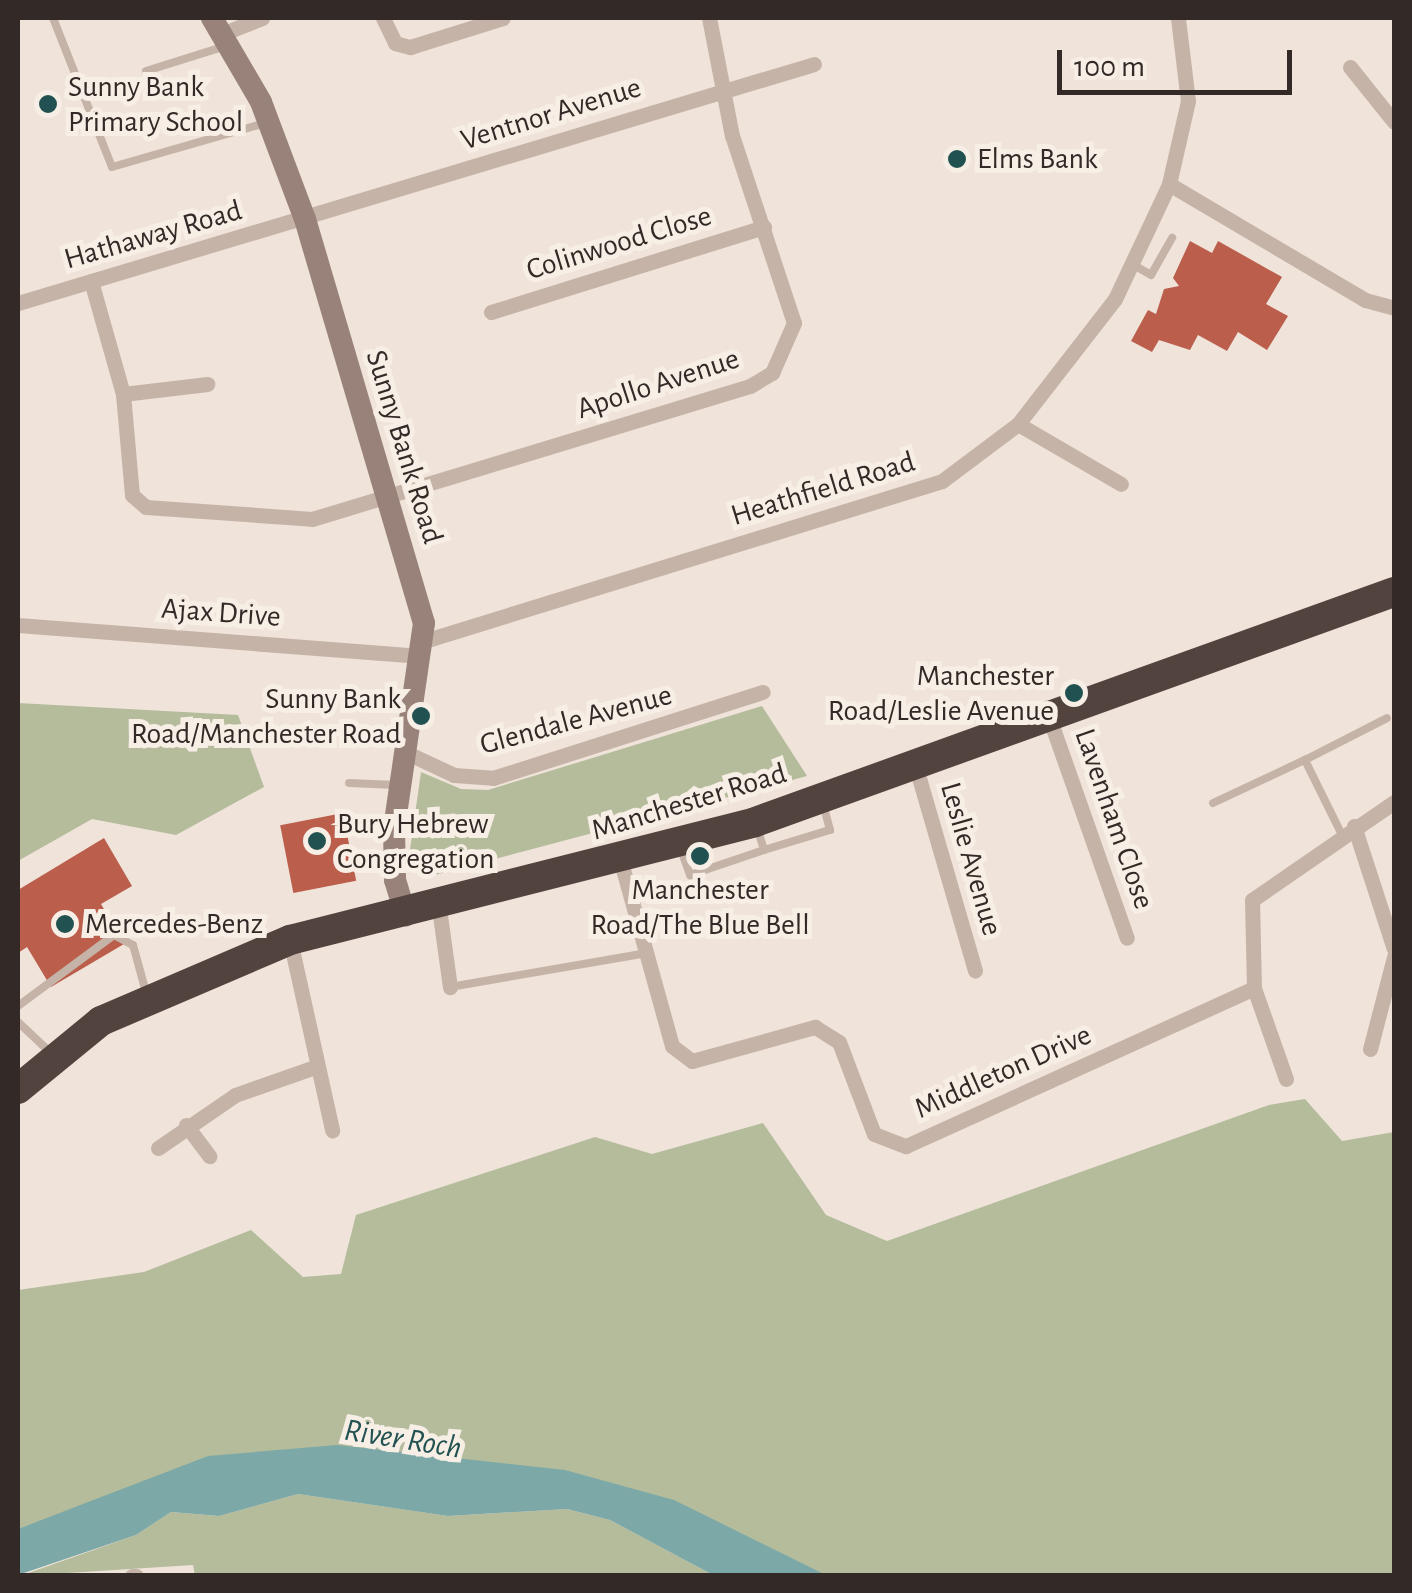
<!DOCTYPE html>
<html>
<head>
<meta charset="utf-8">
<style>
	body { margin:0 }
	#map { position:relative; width:1412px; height:1593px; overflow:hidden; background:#efe3da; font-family:"Alegreya Sans",sans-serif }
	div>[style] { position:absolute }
	.green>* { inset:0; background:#b4bc9c }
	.water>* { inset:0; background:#7ca9a7 }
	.building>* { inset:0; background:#bb5e4c; transform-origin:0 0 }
	.lane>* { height:8px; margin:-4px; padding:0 4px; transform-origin:4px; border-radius:4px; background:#c6b3a7 }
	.street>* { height:15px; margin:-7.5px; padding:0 7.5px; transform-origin:7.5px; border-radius:7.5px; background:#c6b3a7 }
	.secondary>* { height:22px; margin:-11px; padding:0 11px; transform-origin:11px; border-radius:11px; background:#998279 }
	.highway>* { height:30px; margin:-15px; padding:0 15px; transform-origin:15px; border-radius:15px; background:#53433f }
	.dots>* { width:28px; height:28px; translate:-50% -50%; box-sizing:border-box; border:5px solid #f7eee6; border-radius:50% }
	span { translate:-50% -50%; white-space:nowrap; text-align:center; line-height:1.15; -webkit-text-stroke:10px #f7eee6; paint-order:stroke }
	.poi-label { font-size:30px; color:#332a27 }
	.left { translate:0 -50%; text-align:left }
	.right { translate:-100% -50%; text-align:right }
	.street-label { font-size:30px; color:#332a27 }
	.water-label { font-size:32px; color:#215150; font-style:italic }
	.frame { position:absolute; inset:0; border:20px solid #332a27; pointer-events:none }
	.scale { position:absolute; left:1057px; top:50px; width:235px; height:45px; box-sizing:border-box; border:5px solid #332a27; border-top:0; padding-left:12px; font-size:30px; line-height:35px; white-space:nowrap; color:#332a27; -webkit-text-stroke:8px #f7eee6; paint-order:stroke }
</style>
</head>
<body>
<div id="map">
	<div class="green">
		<i style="clip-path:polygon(18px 703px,238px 715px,264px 787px,176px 835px,92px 819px,18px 861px)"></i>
		<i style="clip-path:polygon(762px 706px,807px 776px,427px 877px,408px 864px,421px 772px,461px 789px,488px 790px)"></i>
		<i style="clip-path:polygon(1305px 1099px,1342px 1141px,1394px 1132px,1394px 1575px,826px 1575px,565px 1470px,71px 1511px,18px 1529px,18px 1290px,144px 1272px,251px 1230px,303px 1277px,341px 1274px,356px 1215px,595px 1137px,652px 1154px,763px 1123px,826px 1215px,887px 1241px,1269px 1105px)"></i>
		<i style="clip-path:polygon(298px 1494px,448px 1516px,567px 1509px,610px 1520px,713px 1575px,195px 1576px,193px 1565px,20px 1576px,136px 1535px,171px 1512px,219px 1516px)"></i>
	</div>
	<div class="water">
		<i style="clip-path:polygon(337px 1445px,565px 1470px,674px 1500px,826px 1575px,713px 1575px,610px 1520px,567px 1509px,448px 1516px,298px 1494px,219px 1516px,171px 1512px,136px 1535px,18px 1575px,18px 1529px,208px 1456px)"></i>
	</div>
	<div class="building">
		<i style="clip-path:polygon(1190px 241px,1212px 253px,1218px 241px,1282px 277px,1266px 304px,1288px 316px,1267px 350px,1238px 332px,1227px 351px,1198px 335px,1190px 350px,1159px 340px,1152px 352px,1131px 341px,1148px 310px,1156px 314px,1164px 289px,1179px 286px,1173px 278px)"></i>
		<i style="left:343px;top:813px;width:69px;height:64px;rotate:79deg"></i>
		<i style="clip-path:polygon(104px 838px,132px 886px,101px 904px,124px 944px,51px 987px,27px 947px,18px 953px,18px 890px)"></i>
	</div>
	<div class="lane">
		<i style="left:53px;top:18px;width:160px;rotate:68.4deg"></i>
		<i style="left:112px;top:167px;width:159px;rotate:-16deg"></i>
		<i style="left:146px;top:71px;width:84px;rotate:-17.4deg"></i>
		<i style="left:1132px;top:264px;width:22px;rotate:30deg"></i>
		<i style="left:1151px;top:275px;width:43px;rotate:-60.4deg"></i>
		<i style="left:349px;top:783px;width:47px;rotate:2.4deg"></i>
		<i style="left:1213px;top:803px;width:102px;rotate:-25.1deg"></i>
		<i style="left:757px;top:827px;width:24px;rotate:73deg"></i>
		<i style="left:764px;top:850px;width:69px;rotate:-16.9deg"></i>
		<i style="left:830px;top:830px;width:24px;rotate:-105deg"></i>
		<i style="left:1342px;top:835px;width:84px;rotate:-116.3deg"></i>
		<i style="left:1305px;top:760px;width:92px;rotate:-27.1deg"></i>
		<i style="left:681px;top:850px;width:27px;rotate:70deg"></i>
		<i style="left:690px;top:875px;width:78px;rotate:-18.7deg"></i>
		<i style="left:450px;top:987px;width:200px;rotate:-9.8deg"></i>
		<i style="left:18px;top:1006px;width:119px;rotate:-36.5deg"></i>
		<i style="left:114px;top:935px;width:21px;rotate:28deg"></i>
		<i style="left:133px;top:945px;width:53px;rotate:74.6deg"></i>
		<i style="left:18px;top:1022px;width:47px;rotate:43.3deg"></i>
	</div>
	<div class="street">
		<i style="left:383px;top:18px;width:28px;rotate:64deg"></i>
		<i style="left:395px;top:43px;width:16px;rotate:15deg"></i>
		<i style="left:410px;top:47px;width:97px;rotate:-17.3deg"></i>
		<i style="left:224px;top:33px;width:41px;rotate:-21.5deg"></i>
		<i style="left:1350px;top:67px;width:70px;rotate:51.3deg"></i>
		<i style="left:1169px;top:184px;width:228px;rotate:30.6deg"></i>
		<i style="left:1365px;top:300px;width:30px;rotate:15deg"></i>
		<i style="left:91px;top:281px;width:117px;rotate:74.2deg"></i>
		<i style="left:123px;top:394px;width:101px;rotate:84.9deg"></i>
		<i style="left:132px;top:495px;width:18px;rotate:41deg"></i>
		<i style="left:146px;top:507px;width:166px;rotate:4.1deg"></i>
		<i style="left:312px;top:519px;width:458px;rotate:-16.9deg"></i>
		<i style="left:750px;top:386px;width:26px;rotate:-31deg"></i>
		<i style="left:772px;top:373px;width:55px;rotate:-66.3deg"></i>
		<i style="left:794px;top:323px;width:197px;rotate:-108.3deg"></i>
		<i style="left:732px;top:136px;width:120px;rotate:-101deg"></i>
		<i style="left:18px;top:303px;width:831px;rotate:-16.71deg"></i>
		<i style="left:491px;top:312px;width:286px;rotate:-17.3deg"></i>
		<i style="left:123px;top:394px;width:85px;rotate:-6.8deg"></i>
		<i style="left:1018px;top:424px;width:119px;rotate:30.2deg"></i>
		<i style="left:18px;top:625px;width:404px;rotate:4.4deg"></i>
		<i style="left:424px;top:641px;width:542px;rotate:-17.16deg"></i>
		<i style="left:942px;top:481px;width:95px;rotate:-36.9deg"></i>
		<i style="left:1018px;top:424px;width:158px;rotate:-52.2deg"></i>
		<i style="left:1115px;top:299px;width:127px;rotate:-64.8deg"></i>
		<i style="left:1169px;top:184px;width:85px;rotate:-77.1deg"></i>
		<i style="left:1188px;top:101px;width:84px;rotate:-96.9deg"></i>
		<i style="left:1049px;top:717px;width:234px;rotate:70.6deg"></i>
		<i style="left:405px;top:752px;width:54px;rotate:25.1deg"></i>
		<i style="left:454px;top:775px;width:39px;rotate:4deg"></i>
		<i style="left:493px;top:778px;width:283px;rotate:-17.7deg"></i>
		<i style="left:915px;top:764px;width:215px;rotate:73.8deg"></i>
		<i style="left:1354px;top:826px;width:129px;rotate:72deg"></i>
		<i style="left:621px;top:862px;width:191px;rotate:74.5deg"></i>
		<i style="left:672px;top:1046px;width:25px;rotate:37deg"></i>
		<i style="left:692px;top:1061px;width:128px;rotate:-15.5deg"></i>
		<i style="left:815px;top:1027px;width:28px;rotate:32deg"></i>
		<i style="left:839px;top:1042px;width:98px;rotate:69.2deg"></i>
		<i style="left:874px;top:1134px;width:34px;rotate:21deg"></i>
		<i style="left:906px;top:1146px;width:382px;rotate:-24.4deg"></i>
		<i style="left:439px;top:908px;width:80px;rotate:82.1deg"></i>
		<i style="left:290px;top:940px;width:195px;rotate:77.5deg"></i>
		<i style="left:1370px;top:1049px;width:95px;rotate:-75.4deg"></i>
		<i style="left:1286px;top:1079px;width:96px;rotate:-109.4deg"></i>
		<i style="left:1254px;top:988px;width:88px;rotate:-91.3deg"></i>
		<i style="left:1252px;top:900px;width:173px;rotate:-34.6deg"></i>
		<i style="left:186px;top:1125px;width:39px;rotate:53deg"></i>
		<i style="left:158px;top:1148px;width:93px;rotate:-34.5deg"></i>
		<i style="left:235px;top:1095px;width:85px;rotate:-19.3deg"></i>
		<i style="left:132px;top:1576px;width:4px"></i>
	</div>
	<div class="secondary">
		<i style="left:212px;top:18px;width:97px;rotate:59.7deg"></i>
		<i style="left:261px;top:102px;width:125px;rotate:69.4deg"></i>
		<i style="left:305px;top:219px;width:421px;rotate:73.6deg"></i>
		<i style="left:424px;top:623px;width:207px;rotate:98.3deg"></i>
		<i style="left:394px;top:828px;width:52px;rotate:88.9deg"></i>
		<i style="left:395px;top:880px;width:37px;rotate:73deg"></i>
	</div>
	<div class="highway">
		<i style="left:18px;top:1089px;width:107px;rotate:-39.3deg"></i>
		<i style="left:101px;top:1021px;width:206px;rotate:-23.2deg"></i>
		<i style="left:290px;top:940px;width:480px;rotate:-14.2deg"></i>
		<i style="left:755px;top:822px;width:679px;rotate:-19.8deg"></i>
	</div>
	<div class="dots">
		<i style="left:48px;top:104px;background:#215150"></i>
		<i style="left:957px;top:159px;background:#215150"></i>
		<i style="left:1074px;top:693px;background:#215150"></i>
		<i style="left:421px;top:716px;background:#215150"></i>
		<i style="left:317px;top:841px;background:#215150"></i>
		<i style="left:700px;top:856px;background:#215150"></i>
		<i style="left:65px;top:924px;background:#215150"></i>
	</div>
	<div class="poi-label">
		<span class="left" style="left:68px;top:104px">Sunny Bank<br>Primary School</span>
		<span class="left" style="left:977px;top:159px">Elms Bank</span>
		<span class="right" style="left:1054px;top:693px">Manchester<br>Road/Leslie Avenue</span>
		<span class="right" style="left:401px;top:716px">Sunny Bank<br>Road/Manchester Road</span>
		<span class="left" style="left:337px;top:841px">Bury Hebrew<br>Congregation</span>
		<span style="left:700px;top:907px">Manchester<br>Road/The Blue Bell</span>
		<span class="left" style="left:85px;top:924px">Mercedes-Benz</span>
	</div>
	<div class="street-label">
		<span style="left:551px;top:114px;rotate:-17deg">Ventnor Avenue</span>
		<span style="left:153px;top:235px;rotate:-16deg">Hathaway Road</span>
		<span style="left:619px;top:243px;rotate:-17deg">Colinwood Close</span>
		<span style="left:658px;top:384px;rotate:-18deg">Apollo Avenue</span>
		<span style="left:404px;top:447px;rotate:73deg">Sunny Bank Road</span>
		<span style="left:823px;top:489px;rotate:-17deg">Heathfield Road</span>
		<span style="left:221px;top:613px;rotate:4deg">Ajax Drive</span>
		<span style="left:576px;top:720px;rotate:-15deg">Glendale Avenue</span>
		<span style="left:689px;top:802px;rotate:-17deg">Manchester Road</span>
		<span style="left:1114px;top:819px;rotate:71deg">Lavenham Close</span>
		<span style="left:971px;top:859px;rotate:74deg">Leslie Avenue</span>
		<span style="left:1003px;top:1072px;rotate:-24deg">Middleton Drive</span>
	</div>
	<div class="water-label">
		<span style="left:403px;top:1439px;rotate:9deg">River Roch</span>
	</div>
	<div class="frame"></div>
	<div class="scale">100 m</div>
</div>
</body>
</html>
